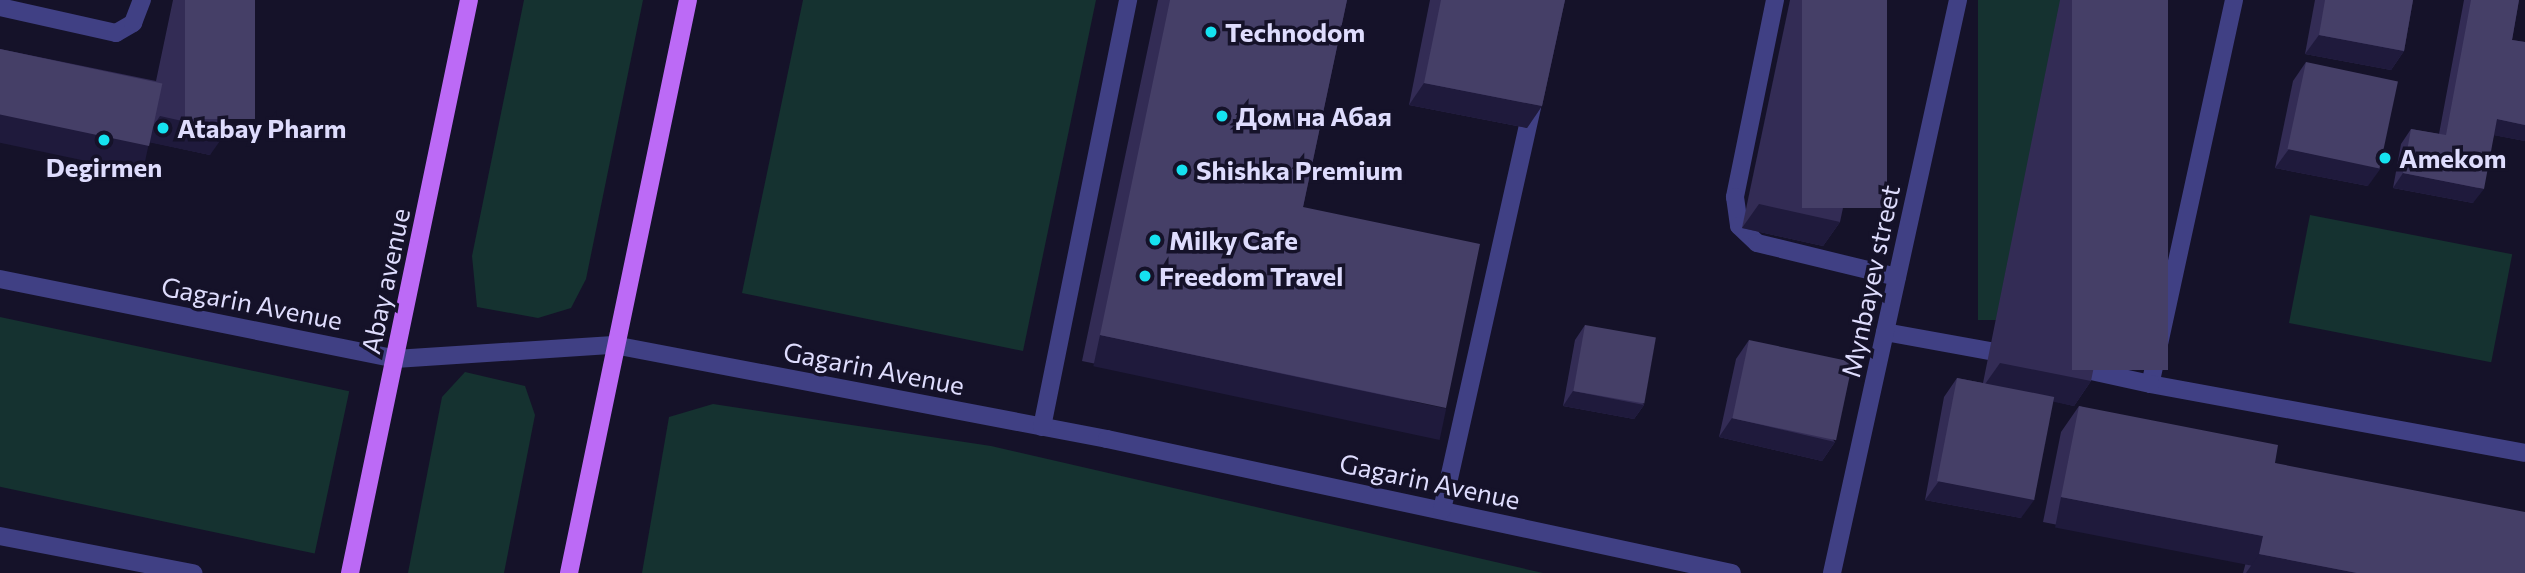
<!DOCTYPE html>
<html>
<head>
<meta charset="utf-8">
<style>
	body { margin:0 }
	#map { position:relative; width:2525px; height:573px; overflow:hidden; background:#151229; font-family:Commissioner,sans-serif }
	div>[style] { position:absolute }
	.green>* { inset:0; background:#153230; transform-origin:0 0 }
	.minor>* { height:18px; margin:-9px; padding:0 9px; transform-origin:9px; border-radius:9px; background:#404084 }
	.major>* { height:18px; margin:-9px; padding:0 9px; transform-origin:9px; border-radius:9px; background:#bc6af6 }
	.wall>* { inset:0; background:#332c55 }
	.shaded-wall>* { inset:0; background:#1f1a3c; transform-origin:0 0 }
	.building>* { inset:0; background:#453f67; transform-origin:0 0 }
	.dots>* { width:19px; height:19px; translate:-50% -50%; box-sizing:border-box; border:4px solid #151229; border-radius:50% }
	span { translate:-50% -50%; white-space:nowrap; text-align:center; line-height:1.15; -webkit-text-stroke:7px #151229; paint-order:stroke }
	.poi-label { font-size:26px; color:#dedcfd; font-weight:700 }
	.left { translate:0 -50%; text-align:left }
	.street-label { font-size:26px; color:#dedcfd }
</style>
</head>
<body>
<div id="map">
	<div class="green">
		<i style="clip-path:polygon(524px 0,643px 0,586px 279px,571px 308px,538px 318px,477px 307px,472px 256px)"></i>
		<i style="clip-path:polygon(803px 0,1096px 0,1023px 351px,742px 293px)"></i>
		<i style="left:1978px;top:0;width:82px;height:320px"></i>
		<i style="left:2310px;top:215px;width:206px;height:110px;rotate:11deg"></i>
		<i style="left:0;top:317px;width:357px;height:166px;rotate:12deg"></i>
		<i style="clip-path:polygon(465px 372px,525px 386px,535px 415px,504px 573px,408px 573px,442px 397px)"></i>
		<i style="clip-path:polygon(713px 404px,991px 446px,1543px 573px,642px 573px,669px 417px)"></i>
	</div>
	<div class="minor">
		<i style="left:1775px;top:0;width:201px;rotate:101.5deg"></i>
		<i style="left:1735px;top:197px;width:29px;rotate:82deg"></i>
		<i style="left:1739px;top:226px;width:25px;rotate:43deg"></i>
		<i style="left:1757px;top:243px;width:144px;rotate:13.7deg"></i>
		<i style="left:2234px;top:0;width:393px;rotate:102.3deg"></i>
		<i style="left:2150px;top:384px;width:381px;rotate:10.4deg"></i>
		<i style="left:0;top:7px;width:119px;rotate:12.6deg"></i>
		<i style="left:116px;top:33px;width:20px;rotate:-30deg"></i>
		<i style="left:133px;top:23px;width:25px;rotate:-69deg"></i>
		<i style="left:0;top:279px;width:403px;rotate:11.4deg"></i>
		<i style="left:395px;top:359px;width:219px;rotate:-3.7deg"></i>
		<i style="left:614px;top:345px;width:502px;rotate:10.79deg"></i>
		<i style="left:1107px;top:439px;width:639px;rotate:12.1deg"></i>
		<i style="left:1885px;top:332px;width:107px;rotate:10.3deg"></i>
		<i style="left:2082px;top:369px;width:70px;rotate:12.4deg"></i>
		<i style="left:1042px;top:427px;width:436px;rotate:-78.6deg"></i>
		<i style="left:1442px;top:510px;width:413px;rotate:-77.4deg"></i>
		<i style="left:0;top:536px;width:197px;rotate:10.9deg"></i>
		<i style="left:1832px;top:573px;width:587px;rotate:-77.6deg"></i>
	</div>
	<div class="major">
		<i style="left:350px;top:573px;width:585px;rotate:-78.27deg"></i>
		<i style="left:569px;top:573px;width:585px;rotate:-78.27deg"></i>
	</div>
	<div class="wall">
		<i style="clip-path:polygon(173px 0,255px 0,210px 155px,150px 142px,132px 169px,0 142px,0 49px,156px 81px)"></i>
		<i style="clip-path:polygon(1158px 0,1347px 0,1303px 207px,1428px 433px,1082px 361px)"></i>
		<i style="clip-path:polygon(1430px 0,1565px 0,1542px 106px,1527px 128px,1409px 105px)"></i>
		<i style="clip-path:polygon(1790px 0,1887px 0,1840px 222px,1823px 246px,1742px 228px)"></i>
		<i style="clip-path:polygon(2060px 0,2168px 0,2091px 381px,2074px 406px,2053px 401px,2021px 518px,1925px 500px,1944px 397px,1957px 378px,1983px 383px)"></i>
		<i style="clip-path:polygon(2315px 0,2413px 0,2404px 51px,2391px 70px,2305px 54px)"></i>
		<i style="clip-path:polygon(2464px 0,2519px 0,2512px 40px,2525px 42px,2525px 141px,2494px 135px,2473px 203px,2393px 188px,2401px 144px,2411px 129px,2439px 134px)"></i>
		<i style="clip-path:polygon(2306px 62px,2368px 186px,2275px 168px,2293px 81px)"></i>
		<i style="clip-path:polygon(1585px 325px,1644px 405px,1634px 419px,1563px 406px,1575px 340px)"></i>
		<i style="clip-path:polygon(1749px 340px,1835px 442px,1822px 461px,1719px 437px,1736px 359px)"></i>
		<i style="clip-path:polygon(2079px 406px,2275px 463px,2525px 573px,2243px 573px,2246px 562px,2043px 522px,2061px 432px)"></i>
	</div>
	<div class="shaded-wall">
		<i style="clip-path:polygon(2319px 35px,2404px 51px,2391px 70px,2305px 54px)"></i>
		<i style="clip-path:polygon(1424px 83px,1542px 106px,1527px 128px,1409px 105px)"></i>
		<i style="left:0;top:113px;width:152px;height:29px;rotate:12deg"></i>
		<i style="clip-path:polygon(160px 116px,227px 131px,210px 155px,143px 141px)"></i>
		<i style="clip-path:polygon(2497px 119px,2525px 125px,2525px 141px,2487px 134px)"></i>
		<i style="clip-path:polygon(2289px 149px,2381px 168px,2368px 186px,2275px 168px)"></i>
		<i style="clip-path:polygon(2403px 173px,2484px 189px,2473px 203px,2393px 188px)"></i>
		<i style="clip-path:polygon(1759px 204px,1840px 222px,1823px 246px,1742px 228px)"></i>
		<i style="left:1100px;top:335px;width:354px;height:32px;rotate:12deg"></i>
		<i style="clip-path:polygon(2000px 363px,2091px 381px,2074px 406px,1983px 387px)"></i>
		<i style="clip-path:polygon(1573px 391px,1644px 405px,1634px 419px,1563px 406px)"></i>
		<i style="clip-path:polygon(1732px 418px,1835px 442px,1822px 461px,1719px 437px)"></i>
		<i style="clip-path:polygon(1939px 481px,2035px 499px,2021px 518px,1925px 500px)"></i>
		<i style="left:2061px;top:497px;width:206px;height:31px;rotate:11deg"></i>
		<i style="clip-path:polygon(2259px 554px,2357px 573px,2246px 573px)"></i>
	</div>
	<div class="building">
		<i style="left:185px;top:0;width:70px;height:119px"></i>
		<i style="clip-path:polygon(1170px 0,1347px 0,1303px 207px,1480px 244px,1446px 408px,1100px 335px)"></i>
		<i style="clip-path:polygon(1441px 0,1565px 0,1542px 106px,1424px 83px)"></i>
		<i style="left:1802px;top:0;width:85px;height:208px"></i>
		<i style="left:2072px;top:0;width:96px;height:370px"></i>
		<i style="clip-path:polygon(2325px 0,2413px 0,2404px 51px,2319px 35px)"></i>
		<i style="clip-path:polygon(2471px 0,2519px 0,2512px 40px,2525px 42px,2525px 125px,2497px 119px,2484px 189px,2403px 173px,2411px 129px,2446px 135px)"></i>
		<i style="left:0;top:49px;width:166px;height:64px;rotate:12deg"></i>
		<i style="left:2306px;top:62px;width:94px;height:89px;rotate:12deg"></i>
		<i style="left:1585px;top:325px;width:72px;height:67px;rotate:10deg"></i>
		<i style="left:1749px;top:340px;width:106px;height:80px;rotate:12deg"></i>
		<i style="left:1957px;top:378px;width:99px;height:105px;rotate:11deg"></i>
		<i style="clip-path:polygon(2079px 406px,2278px 445px,2275px 463px,2525px 512px,2525px 573px,2357px 573px,2259px 554px,2263px 536px,2061px 497px)"></i>
	</div>
	<div class="dots">
		<i style="left:1211px;top:32px;background:#15e2f0"></i>
		<i style="left:1222px;top:116px;background:#15e2f0"></i>
		<i style="left:163px;top:128px;background:#15e2f0"></i>
		<i style="left:104px;top:140px;background:#15e2f0"></i>
		<i style="left:2385px;top:158px;background:#15e2f0"></i>
		<i style="left:1182px;top:170px;background:#15e2f0"></i>
		<i style="left:1155px;top:240px;background:#15e2f0"></i>
		<i style="left:1145px;top:276px;background:#15e2f0"></i>
	</div>
	<div class="poi-label">
		<span class="left" style="left:1225px;top:32px">Technodom</span>
		<span class="left" style="left:1236px;top:116px">Дом на Абая</span>
		<span class="left" style="left:177px;top:128px">Atabay Pharm</span>
		<span class="left" style="left:2399px;top:158px">Amekom</span>
		<span style="left:104px;top:167px">Degirmen</span>
		<span class="left" style="left:1196px;top:170px">Shishka Premium</span>
		<span class="left" style="left:1169px;top:240px">Milky Cafe</span>
		<span class="left" style="left:1159px;top:276px">Freedom Travel</span>
	</div>
	<div class="street-label">
		<span style="left:385px;top:281px;rotate:-78deg">Abay avenue</span>
		<span style="left:1870px;top:281px;rotate:-78deg">Mynbayev street</span>
		<span style="left:252px;top:303px;rotate:11deg">Gagarin Avenue</span>
		<span style="left:874px;top:368px;rotate:11deg">Gagarin Avenue</span>
		<span style="left:1430px;top:481px;rotate:12deg">Gagarin Avenue</span>
	</div>
</div>
</body>
</html>
